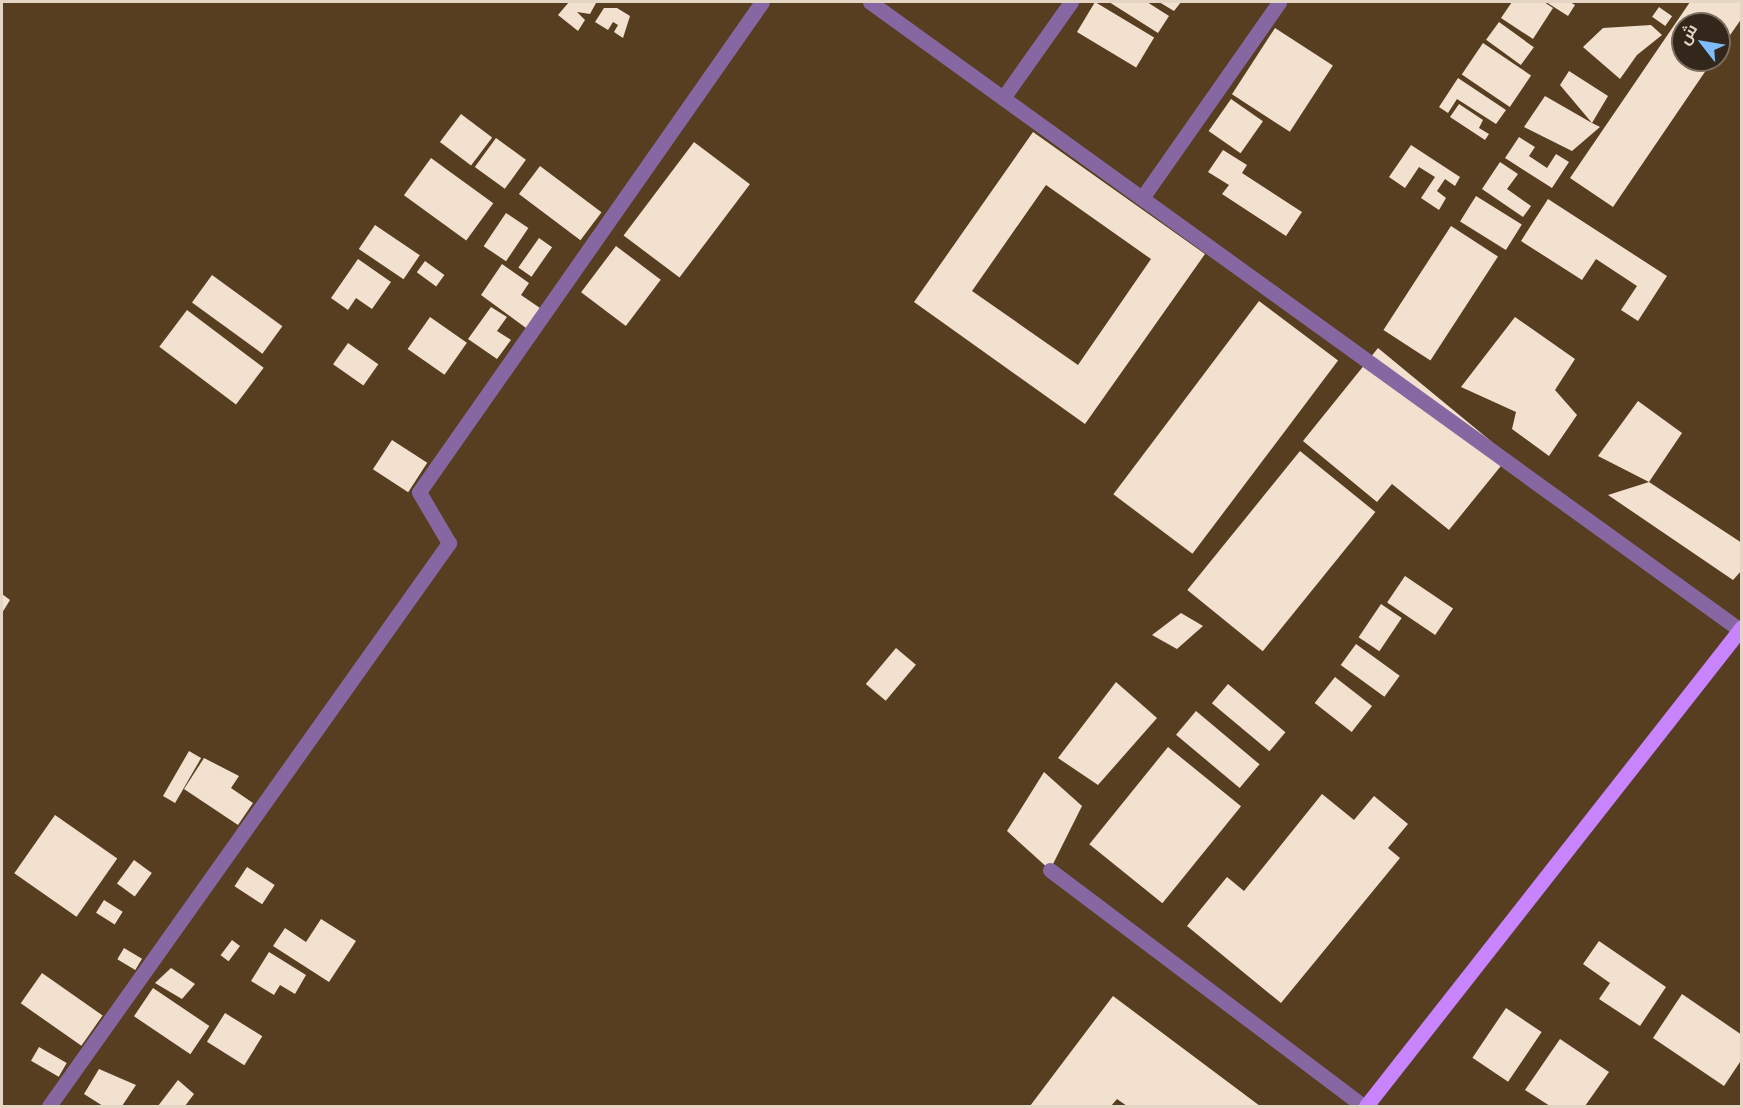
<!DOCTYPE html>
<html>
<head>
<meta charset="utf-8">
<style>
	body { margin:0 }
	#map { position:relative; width:1743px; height:1108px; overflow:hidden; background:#573e21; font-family:Inter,Cairo,sans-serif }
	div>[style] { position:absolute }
	.building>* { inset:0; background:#f2e1cf; transform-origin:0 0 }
	.minor>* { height:15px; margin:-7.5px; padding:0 7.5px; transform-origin:7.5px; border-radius:7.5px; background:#8667a1 }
	.major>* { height:15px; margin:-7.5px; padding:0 7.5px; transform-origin:7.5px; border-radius:7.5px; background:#c784fc }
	span { translate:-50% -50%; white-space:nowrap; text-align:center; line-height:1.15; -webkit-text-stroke:6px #33271b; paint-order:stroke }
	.frame { position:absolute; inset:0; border:3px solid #e4d5c4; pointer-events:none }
	.north { position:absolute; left:1671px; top:12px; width:60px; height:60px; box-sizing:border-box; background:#33271b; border:2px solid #7a6d5f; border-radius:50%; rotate:301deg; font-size:16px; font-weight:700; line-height:24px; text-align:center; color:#e4d5c4 }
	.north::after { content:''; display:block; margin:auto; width:21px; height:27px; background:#7fbdfa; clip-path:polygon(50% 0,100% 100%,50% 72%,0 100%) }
</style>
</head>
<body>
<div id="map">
	<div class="building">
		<i style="clip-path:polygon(569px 2px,596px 3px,590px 14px,577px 12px,585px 20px,578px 31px,558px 15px)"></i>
		<i style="left:1095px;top:2px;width:69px;height:35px;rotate:31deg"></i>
		<i style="clip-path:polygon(1109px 2px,1147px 2px,1169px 16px,1158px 33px)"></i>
		<i style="clip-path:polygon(1159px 2px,1181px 2px,1174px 11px)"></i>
		<i style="clip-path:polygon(1512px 2px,1544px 2px,1553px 8px,1533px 39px,1501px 18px)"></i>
		<i style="clip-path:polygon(1546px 2px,1570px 2px,1575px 5px,1568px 16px)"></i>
		<i style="clip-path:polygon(1690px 2px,1742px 2px,1742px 18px,1719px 51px,1719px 24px,1683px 24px,1683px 60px,1713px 60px,1613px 207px,1570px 178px)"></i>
		<i style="left:1659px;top:7px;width:16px;height:12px;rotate:35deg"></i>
		<i style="clip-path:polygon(604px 8px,617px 8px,630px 16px,623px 38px,614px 32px,618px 25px,613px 22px,608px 30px,595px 22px)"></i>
		<i style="left:1499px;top:22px;width:43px;height:22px;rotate:36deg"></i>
		<i style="clip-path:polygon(1651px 25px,1662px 35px,1637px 55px,1620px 79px,1583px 47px,1603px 28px)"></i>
		<i style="left:1275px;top:28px;width:69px;height:79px;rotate:33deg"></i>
		<i style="left:1483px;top:43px;width:58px;height:38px;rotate:34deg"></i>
		<i style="clip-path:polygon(1569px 71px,1608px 96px,1592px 123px,1600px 127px,1572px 151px,1524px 127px,1545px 96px,1592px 123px,1560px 85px)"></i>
		<i style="clip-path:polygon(1458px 78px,1506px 110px,1496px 124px,1457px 99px,1448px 113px,1439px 107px)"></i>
		<i style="left:1231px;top:99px;width:39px;height:39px;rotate:35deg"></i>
		<i style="clip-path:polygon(1459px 104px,1483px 120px,1479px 128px,1489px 134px,1485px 140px,1450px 117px)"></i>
		<i style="left:461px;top:114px;width:39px;height:35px;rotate:37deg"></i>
		<i style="clip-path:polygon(evenodd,1033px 132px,1205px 254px,1085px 424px,914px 302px,1033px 132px,1046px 185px,1151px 259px,1078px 365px,972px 291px,1046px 185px)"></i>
		<i style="clip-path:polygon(1519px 137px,1535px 147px,1529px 156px,1547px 168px,1556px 154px,1569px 162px,1552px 188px,1505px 158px)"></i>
		<i style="left:496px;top:138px;width:37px;height:36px;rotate:36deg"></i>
		<i style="left:694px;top:142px;width:70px;height:117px;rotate:37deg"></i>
		<i style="clip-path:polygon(1411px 145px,1460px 177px,1455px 186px,1445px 179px,1437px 191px,1446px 198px,1439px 210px,1421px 198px,1435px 177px,1419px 167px,1405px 188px,1389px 177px)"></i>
		<i style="clip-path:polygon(1223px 150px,1247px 165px,1242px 173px,1302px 212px,1286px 236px,1222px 194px,1229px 185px,1208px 172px)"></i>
		<i style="left:431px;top:158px;width:77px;height:46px;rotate:36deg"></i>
		<i style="clip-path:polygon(1500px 162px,1518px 174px,1507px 189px,1531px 206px,1523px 217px,1482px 189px)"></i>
		<i style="left:540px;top:166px;width:77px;height:35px;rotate:37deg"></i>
		<i style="left:1476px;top:196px;width:54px;height:30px;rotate:32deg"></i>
		<i style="clip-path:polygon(1548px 199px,1667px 276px,1638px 321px,1621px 310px,1637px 286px,1596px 259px,1582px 280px,1521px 241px)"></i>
		<i style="left:506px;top:213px;width:27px;height:40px;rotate:34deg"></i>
		<i style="left:375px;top:225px;width:54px;height:29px;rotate:34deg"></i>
		<i style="left:1451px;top:226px;width:56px;height:124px;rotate:33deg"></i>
		<i style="left:539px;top:238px;width:16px;height:36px;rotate:35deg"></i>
		<i style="left:616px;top:246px;width:56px;height:58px;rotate:37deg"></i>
		<i style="clip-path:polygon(358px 259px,391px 282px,372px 309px,356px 298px,348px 310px,331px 298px)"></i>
		<i style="left:425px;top:261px;width:24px;height:14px;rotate:36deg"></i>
		<i style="clip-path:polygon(502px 264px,529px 283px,521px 295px,540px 308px,526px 328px,481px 295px)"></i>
		<i style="left:212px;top:275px;width:87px;height:34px;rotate:36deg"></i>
		<i style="left:1259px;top:301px;width:99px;height:242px;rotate:37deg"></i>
		<i style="clip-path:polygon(491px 307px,507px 317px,497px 331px,511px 340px,497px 359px,468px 339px)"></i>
		<i style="left:187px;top:310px;width:96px;height:46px;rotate:37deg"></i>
		<i style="left:430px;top:317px;width:45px;height:39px;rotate:35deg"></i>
		<i style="clip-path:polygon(1515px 317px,1575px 359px,1555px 390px,1577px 415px,1549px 456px,1512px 429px,1516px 412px,1461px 387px)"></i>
		<i style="left:348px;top:343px;width:37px;height:26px;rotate:35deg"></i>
		<i style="clip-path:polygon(1378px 348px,1509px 456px,1449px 530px,1392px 484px,1377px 502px,1303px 441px)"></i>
		<i style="clip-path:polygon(1638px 401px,1682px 433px,1649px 482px,1598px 456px)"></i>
		<i style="left:392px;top:440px;width:42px;height:35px;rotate:33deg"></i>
		<i style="left:1300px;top:451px;width:97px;height:179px;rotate:39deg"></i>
		<i style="clip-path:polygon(1649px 482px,1742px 543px,1742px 570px,1733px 580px,1608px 495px)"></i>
		<i style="left:1405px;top:576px;width:58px;height:32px;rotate:34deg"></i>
		<i style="clip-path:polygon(2px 594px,10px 600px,2px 613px)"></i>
		<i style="left:1381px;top:604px;width:25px;height:40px;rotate:34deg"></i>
		<i style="clip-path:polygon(1181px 613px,1203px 626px,1177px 649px,1152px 635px)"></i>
		<i style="left:1356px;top:644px;width:54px;height:26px;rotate:36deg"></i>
		<i style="left:896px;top:648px;width:26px;height:47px;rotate:40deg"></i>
		<i style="left:1335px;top:677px;width:47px;height:33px;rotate:38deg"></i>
		<i style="clip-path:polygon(1116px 682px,1157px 718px,1098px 785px,1058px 758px)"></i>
		<i style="left:1228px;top:684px;width:75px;height:25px;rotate:40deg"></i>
		<i style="left:1196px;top:711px;width:83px;height:31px;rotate:40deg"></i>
		<i style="left:1168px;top:747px;width:94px;height:125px;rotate:39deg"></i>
		<i style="left:189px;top:751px;width:14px;height:52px;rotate:30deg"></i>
		<i style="clip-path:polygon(204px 758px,239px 776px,231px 788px,253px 803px,238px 825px,184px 789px)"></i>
		<i style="clip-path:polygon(1044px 772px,1082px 806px,1050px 870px,1007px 831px)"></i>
		<i style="clip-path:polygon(1322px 794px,1354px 820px,1374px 796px,1408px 824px,1388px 848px,1400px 858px,1281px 1003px,1187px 926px,1227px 877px,1244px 891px)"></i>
		<i style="left:55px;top:815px;width:76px;height:71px;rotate:35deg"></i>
		<i style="left:134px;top:860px;width:22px;height:29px;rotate:36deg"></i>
		<i style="left:247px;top:867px;width:33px;height:23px;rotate:33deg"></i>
		<i style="left:104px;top:900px;width:22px;height:15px;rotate:32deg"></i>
		<i style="clip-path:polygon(321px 919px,356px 941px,329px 982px,273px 946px,285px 928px,306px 942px)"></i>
		<i style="left:232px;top:940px;width:10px;height:19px;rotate:37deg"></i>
		<i style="clip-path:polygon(1599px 941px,1666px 987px,1640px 1026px,1599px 999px,1610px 983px,1583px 964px)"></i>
		<i style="left:124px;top:948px;width:21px;height:13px;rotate:31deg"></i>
		<i style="clip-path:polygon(269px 952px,306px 975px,295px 994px,280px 985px,274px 995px,251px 981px)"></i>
		<i style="clip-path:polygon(171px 968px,195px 984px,182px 999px,155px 983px)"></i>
		<i style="left:42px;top:973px;width:74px;height:37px;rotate:35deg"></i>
		<i style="left:153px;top:988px;width:68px;height:34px;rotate:34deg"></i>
		<i style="clip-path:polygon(1682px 994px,1742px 1035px,1742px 1059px,1724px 1086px,1653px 1038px)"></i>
		<i style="clip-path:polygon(1113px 996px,1260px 1106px,1127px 1106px,1117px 1099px,1111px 1106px,1030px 1106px)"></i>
		<i style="left:1506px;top:1008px;width:43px;height:60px;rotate:34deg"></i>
		<i style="left:225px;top:1013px;width:44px;height:34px;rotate:32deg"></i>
		<i style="clip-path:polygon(1560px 1039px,1609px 1072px,1585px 1106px,1550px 1106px,1525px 1090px)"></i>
		<i style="left:39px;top:1047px;width:32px;height:16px;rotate:30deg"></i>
		<i style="clip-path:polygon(99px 1069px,136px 1085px,122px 1106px,103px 1106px,84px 1094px)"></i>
		<i style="clip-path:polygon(178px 1080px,194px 1094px,185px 1106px,158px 1106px)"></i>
	</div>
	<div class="minor">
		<i style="left:870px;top:2px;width:1073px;rotate:35.82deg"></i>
		<i style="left:1003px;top:98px;width:118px;rotate:-54.7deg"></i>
		<i style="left:1142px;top:198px;width:239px;rotate:-55deg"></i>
		<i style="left:1050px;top:870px;width:392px;rotate:37deg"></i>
		<i style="left:49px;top:1106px;width:691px;rotate:-54.61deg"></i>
		<i style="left:449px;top:543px;width:59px;rotate:-120.5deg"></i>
		<i style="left:419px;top:492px;width:598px;rotate:-55.01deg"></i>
	</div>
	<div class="major">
		<i style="left:1366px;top:1106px;width:609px;rotate:-51.87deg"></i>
	</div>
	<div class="frame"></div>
	<div class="north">ش</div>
</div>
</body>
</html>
